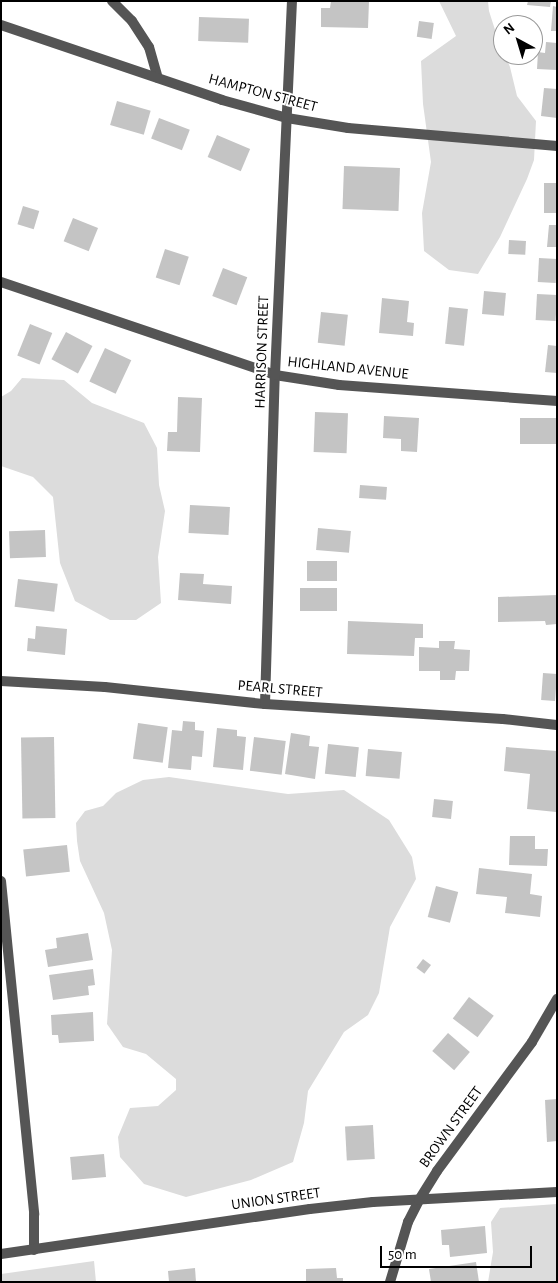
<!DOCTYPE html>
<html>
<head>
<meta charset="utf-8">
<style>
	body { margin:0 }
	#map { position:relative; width:558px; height:1283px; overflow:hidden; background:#fff; font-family:"Alegreya Sans",sans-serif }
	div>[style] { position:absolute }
	.green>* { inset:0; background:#dcdcdc }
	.building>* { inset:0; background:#c4c4c4; transform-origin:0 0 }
	.minor>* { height:10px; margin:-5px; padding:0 5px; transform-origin:5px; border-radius:5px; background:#555 }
	.tertiary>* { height:10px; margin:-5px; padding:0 5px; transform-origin:5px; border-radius:5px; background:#555 }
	span { translate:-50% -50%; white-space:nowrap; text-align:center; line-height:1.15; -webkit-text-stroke:4px #fff; paint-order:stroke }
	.street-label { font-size:15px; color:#000 }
	.frame { position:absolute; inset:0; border:2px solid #000; pointer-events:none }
	.north { position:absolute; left:493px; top:15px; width:50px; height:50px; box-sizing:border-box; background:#fff; border:1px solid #999; border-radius:50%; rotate:321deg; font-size:14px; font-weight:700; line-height:20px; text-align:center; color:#000 }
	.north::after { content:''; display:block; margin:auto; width:18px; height:22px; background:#000; clip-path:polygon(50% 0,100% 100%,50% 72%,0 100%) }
	.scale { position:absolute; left:380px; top:1246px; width:152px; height:22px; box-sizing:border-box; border:2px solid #000; border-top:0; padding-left:6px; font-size:15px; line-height:18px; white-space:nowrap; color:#000; -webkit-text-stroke:4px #fff; paint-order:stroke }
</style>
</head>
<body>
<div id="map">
	<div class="green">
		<i style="clip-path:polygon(439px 1px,488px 1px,489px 11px,503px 55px,505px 55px,510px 67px,517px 96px,536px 121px,534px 160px,527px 179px,500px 237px,478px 274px,449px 270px,424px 251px,422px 213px,431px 162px,423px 104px,421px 61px,456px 36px)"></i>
		<i style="clip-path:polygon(22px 378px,64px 380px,92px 403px,144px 423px,157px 448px,159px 485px,165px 511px,158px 557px,161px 603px,136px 620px,110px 620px,75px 601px,60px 563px,53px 497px,33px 477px,1px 466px,1px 397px,11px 391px)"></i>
		<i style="clip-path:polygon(169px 777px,288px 794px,344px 790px,389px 820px,412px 857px,416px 879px,390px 927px,379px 993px,368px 1015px,344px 1032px,308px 1091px,304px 1123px,293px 1162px,251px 1180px,186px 1197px,144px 1184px,120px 1157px,118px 1137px,130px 1108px,158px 1106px,176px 1090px,176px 1079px,146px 1054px,123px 1047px,107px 1024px,112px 950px,104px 913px,80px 861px,77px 841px,76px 823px,85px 811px,103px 806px,116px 793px,143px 780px)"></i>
		<i style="clip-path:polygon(557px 1204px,557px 1282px,488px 1282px,493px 1252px,491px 1222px,500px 1208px)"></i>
		<i style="clip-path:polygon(94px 1261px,96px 1282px,1px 1282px,1px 1274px)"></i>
	</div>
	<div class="building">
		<i style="clip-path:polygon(331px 1px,369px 1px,368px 28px,321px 27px,321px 8px,330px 8px)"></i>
		<i style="clip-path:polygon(528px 1px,551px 1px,550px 7px,527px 5px)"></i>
		<i style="clip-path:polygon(553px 6px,557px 7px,557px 31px,551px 31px)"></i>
		<i style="left:199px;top:17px;width:50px;height:24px;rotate:2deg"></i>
		<i style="left:419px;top:21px;width:15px;height:16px;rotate:8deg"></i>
		<i style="clip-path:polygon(546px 42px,557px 43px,557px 70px,537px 69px,538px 52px,545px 53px)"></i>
		<i style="clip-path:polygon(544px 88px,557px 89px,557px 118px,541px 116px)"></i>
		<i style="left:117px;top:101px;width:35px;height:25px;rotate:16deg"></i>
		<i style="left:159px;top:118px;width:33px;height:22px;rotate:21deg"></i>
		<i style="left:217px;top:135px;width:36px;height:24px;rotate:23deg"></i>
		<i style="left:344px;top:166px;width:56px;height:43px;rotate:2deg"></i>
		<i style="left:544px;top:183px;width:13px;height:30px"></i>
		<i style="left:23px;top:206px;width:17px;height:19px;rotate:17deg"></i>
		<i style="left:73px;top:218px;width:27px;height:25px;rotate:22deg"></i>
		<i style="clip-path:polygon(549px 225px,557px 225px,557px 247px,547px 247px)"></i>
		<i style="left:509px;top:240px;width:17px;height:14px;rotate:3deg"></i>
		<i style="left:165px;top:249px;width:25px;height:30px;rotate:18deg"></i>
		<i style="left:539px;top:258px;width:18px;height:24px;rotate:3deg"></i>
		<i style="left:223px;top:268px;width:26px;height:30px;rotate:21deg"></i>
		<i style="left:484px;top:291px;width:22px;height:23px;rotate:5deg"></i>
		<i style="left:537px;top:294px;width:20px;height:26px;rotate:3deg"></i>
		<i style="clip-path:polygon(382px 298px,409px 301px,407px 322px,414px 323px,413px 336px,379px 333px)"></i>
		<i style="left:449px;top:307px;width:19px;height:37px;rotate:6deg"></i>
		<i style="left:321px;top:312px;width:27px;height:31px;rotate:6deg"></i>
		<i style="left:30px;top:324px;width:24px;height:34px;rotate:22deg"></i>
		<i style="left:66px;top:332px;width:30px;height:31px;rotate:28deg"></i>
		<i style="clip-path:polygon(548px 345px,557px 346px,557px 373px,545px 372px)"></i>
		<i style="left:105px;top:348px;width:29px;height:37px;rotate:25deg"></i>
		<i style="clip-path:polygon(178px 397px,202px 398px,200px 452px,167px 451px,168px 432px,177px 432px)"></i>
		<i style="left:315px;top:412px;width:33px;height:40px;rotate:2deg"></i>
		<i style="clip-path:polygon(384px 416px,419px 418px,417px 452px,401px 451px,401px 439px,383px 438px)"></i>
		<i style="left:520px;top:418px;width:37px;height:26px"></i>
		<i style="left:360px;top:485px;width:27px;height:13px;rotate:4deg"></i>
		<i style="left:190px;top:505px;width:40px;height:28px;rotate:3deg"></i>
		<i style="left:318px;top:528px;width:33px;height:22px;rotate:5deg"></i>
		<i style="left:45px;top:530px;width:27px;height:36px;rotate:88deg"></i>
		<i style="left:337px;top:561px;width:20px;height:30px;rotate:90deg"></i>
		<i style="clip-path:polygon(180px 573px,204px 574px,203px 584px,232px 586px,231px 604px,178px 600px)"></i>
		<i style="left:18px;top:579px;width:40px;height:28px;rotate:7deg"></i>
		<i style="left:337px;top:588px;width:23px;height:37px;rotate:90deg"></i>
		<i style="clip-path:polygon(557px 595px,557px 624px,546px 625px,545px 621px,498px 622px,498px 597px)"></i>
		<i style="clip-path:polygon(348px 621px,423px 624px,423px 638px,415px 638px,414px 656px,347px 654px)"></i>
		<i style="clip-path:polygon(36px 626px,67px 629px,65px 655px,27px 651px,28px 638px,35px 639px)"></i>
		<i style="clip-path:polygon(439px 641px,455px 641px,454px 649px,470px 650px,469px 671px,456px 671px,455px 680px,440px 680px,440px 671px,419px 671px,419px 647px,439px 648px)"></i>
		<i style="left:543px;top:673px;width:14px;height:27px;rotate:4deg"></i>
		<i style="clip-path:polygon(183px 721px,195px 722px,195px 730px,204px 731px,202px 757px,192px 756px,191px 770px,168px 768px,172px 730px,182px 731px)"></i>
		<i style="left:138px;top:723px;width:30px;height:36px;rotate:8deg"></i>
		<i style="clip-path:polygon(217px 728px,237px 730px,237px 736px,246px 737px,243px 770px,213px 767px)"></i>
		<i style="clip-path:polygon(291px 733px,310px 736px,309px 746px,319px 747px,315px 779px,285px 774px)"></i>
		<i style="left:54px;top:737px;width:81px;height:33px;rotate:89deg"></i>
		<i style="left:254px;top:737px;width:32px;height:34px;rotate:7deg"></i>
		<i style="left:328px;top:744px;width:31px;height:30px;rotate:6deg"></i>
		<i style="clip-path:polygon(506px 747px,557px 751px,556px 812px,527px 809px,530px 774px,504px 771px)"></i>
		<i style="left:368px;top:749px;width:34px;height:27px;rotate:5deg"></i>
		<i style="left:434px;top:799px;width:19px;height:18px;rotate:6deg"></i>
		<i style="clip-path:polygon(510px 836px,535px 836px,535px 849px,548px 849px,547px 866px,509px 865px)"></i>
		<i style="left:67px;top:845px;width:27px;height:44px;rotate:84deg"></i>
		<i style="clip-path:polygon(479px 868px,532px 874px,530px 894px,542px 896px,540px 917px,505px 913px,507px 897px,476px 894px)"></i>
		<i style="left:436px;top:886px;width:23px;height:32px;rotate:15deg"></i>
		<i style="clip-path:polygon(88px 933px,93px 960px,48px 967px,45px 950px,57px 948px,56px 938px)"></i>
		<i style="left:423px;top:959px;width:10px;height:11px;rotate:37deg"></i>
		<i style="clip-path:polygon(93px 969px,95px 985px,88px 986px,89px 995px,53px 1000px,49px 975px)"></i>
		<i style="left:469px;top:997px;width:31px;height:27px;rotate:37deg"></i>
		<i style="clip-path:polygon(93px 1012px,94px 1041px,59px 1043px,58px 1035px,52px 1035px,51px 1015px)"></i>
		<i style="left:448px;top:1033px;width:29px;height:24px;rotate:41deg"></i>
		<i style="clip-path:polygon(557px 1099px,557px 1141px,547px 1142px,545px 1100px)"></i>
		<i style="left:373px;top:1125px;width:34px;height:28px;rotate:87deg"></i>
		<i style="left:104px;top:1154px;width:23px;height:34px;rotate:85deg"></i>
		<i style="clip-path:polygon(485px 1226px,487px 1253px,450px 1257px,449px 1245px,442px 1245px,441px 1230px)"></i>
		<i style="clip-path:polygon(476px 1262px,479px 1282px,431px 1282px,429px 1269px)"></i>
		<i style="clip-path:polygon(195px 1268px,196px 1282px,169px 1282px,168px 1271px)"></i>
		<i style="clip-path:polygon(336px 1268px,337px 1278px,343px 1278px,343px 1282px,306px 1282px,306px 1269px)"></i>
	</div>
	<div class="minor">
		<i style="left:112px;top:1px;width:28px;rotate:45deg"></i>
		<i style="left:132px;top:21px;width:31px;rotate:57deg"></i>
		<i style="left:149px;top:47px;width:32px;rotate:74deg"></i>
		<i style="left:1px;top:25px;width:233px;rotate:18.7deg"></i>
		<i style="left:222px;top:100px;width:67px;rotate:15.5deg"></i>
		<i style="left:287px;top:118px;width:62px;rotate:9.3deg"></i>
		<i style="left:348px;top:128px;width:210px;rotate:4.9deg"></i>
		<i style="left:1px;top:282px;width:289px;rotate:18.7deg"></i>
		<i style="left:275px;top:375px;width:65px;rotate:8.9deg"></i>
		<i style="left:339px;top:385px;width:219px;rotate:4.2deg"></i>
		<i style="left:1px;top:681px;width:104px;rotate:3.3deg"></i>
		<i style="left:105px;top:687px;width:161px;rotate:6.1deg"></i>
		<i style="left:265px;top:704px;width:238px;rotate:3.6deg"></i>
		<i style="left:503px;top:719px;width:54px;rotate:6.3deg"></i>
		<i style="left:265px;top:704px;width:329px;rotate:-88.3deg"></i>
		<i style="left:275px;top:375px;width:374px;rotate:-87.4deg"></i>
		<i style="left:1px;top:881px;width:335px;rotate:84.3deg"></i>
		<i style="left:34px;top:1214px;width:36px;rotate:90deg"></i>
	</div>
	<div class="tertiary">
		<i style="left:1px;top:1254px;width:312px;rotate:-8.3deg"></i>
		<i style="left:310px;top:1209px;width:63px;rotate:-6.3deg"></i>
		<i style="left:373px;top:1202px;width:184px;rotate:-3.1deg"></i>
		<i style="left:390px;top:1282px;width:63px;rotate:-73.3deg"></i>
		<i style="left:408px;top:1222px;width:25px;rotate:-63deg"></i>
		<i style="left:419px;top:1200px;width:34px;rotate:-58deg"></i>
		<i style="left:437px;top:1171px;width:160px;rotate:-53.6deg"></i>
		<i style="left:532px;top:1042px;width:50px;rotate:-59.8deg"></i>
	</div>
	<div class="street-label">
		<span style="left:263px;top:93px;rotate:15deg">HAMPTON STREET</span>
		<span style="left:262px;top:352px;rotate:-88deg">HARRISON STREET</span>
		<span style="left:348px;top:368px;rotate:6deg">HIGHLAND AVENUE</span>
		<span style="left:280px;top:689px;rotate:5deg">PEARL STREET</span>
		<span style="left:451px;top:1127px;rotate:-54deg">BROWN STREET</span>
		<span style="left:276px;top:1199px;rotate:-8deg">UNION STREET</span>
	</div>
	<div class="frame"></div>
	<div class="north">N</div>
	<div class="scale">50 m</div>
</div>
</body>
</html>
